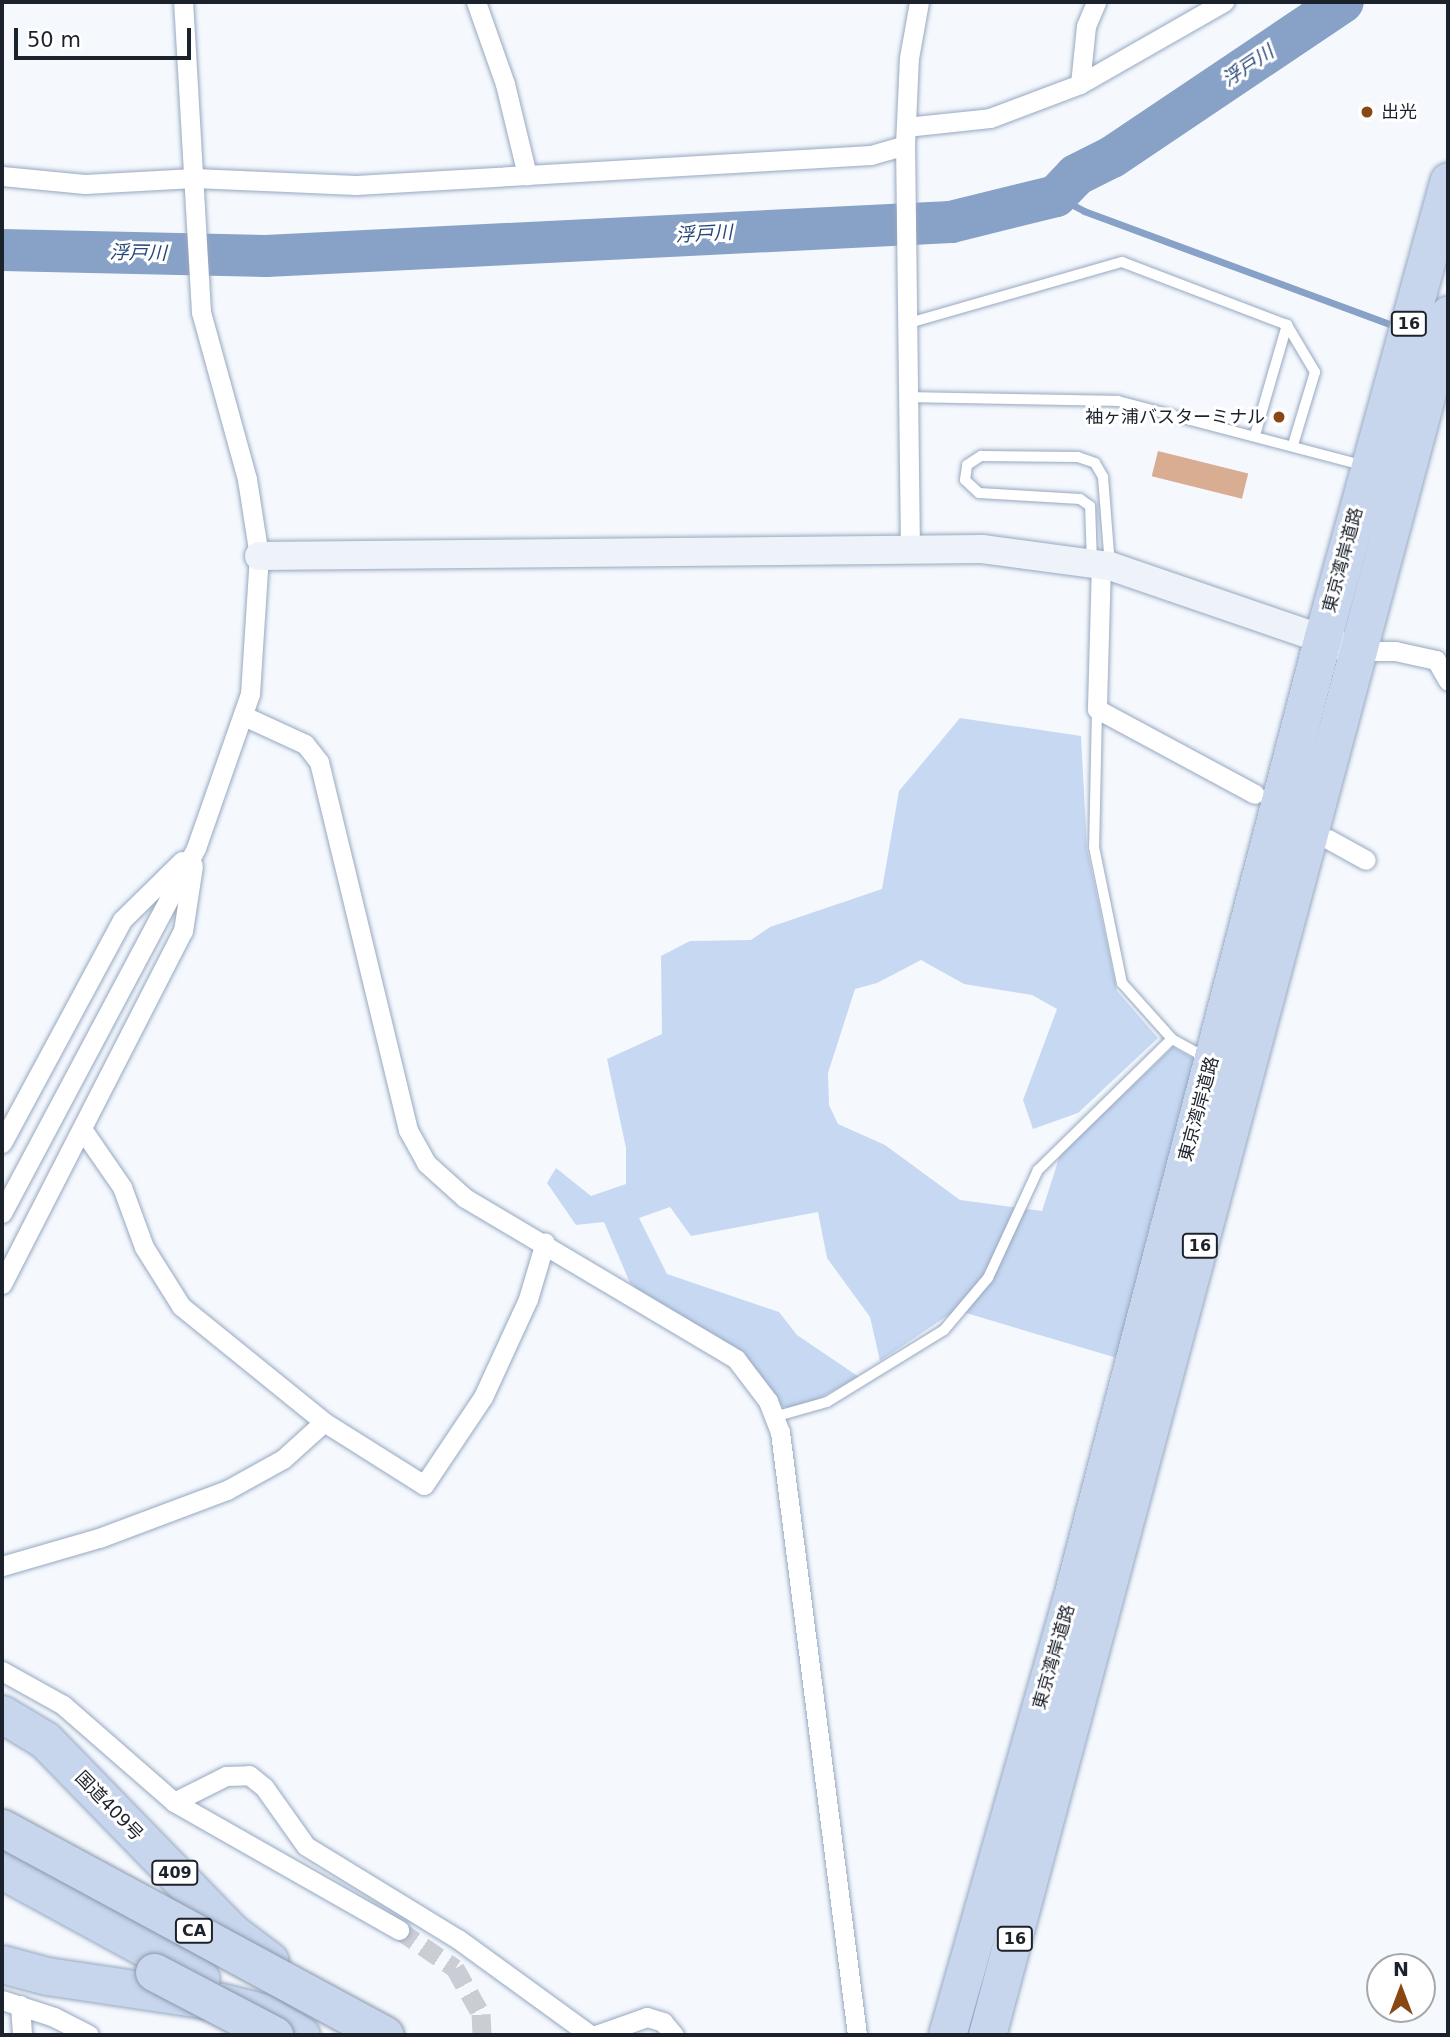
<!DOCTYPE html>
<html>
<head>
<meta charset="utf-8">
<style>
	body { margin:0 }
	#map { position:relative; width:1450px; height:2037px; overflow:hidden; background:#f5f9fe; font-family:"DejaVu Sans","Noto Sans JP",sans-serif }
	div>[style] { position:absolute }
	.green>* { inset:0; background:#c7d8f2 }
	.stream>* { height:7px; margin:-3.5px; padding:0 3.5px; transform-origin:3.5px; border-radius:3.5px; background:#88a1c7 }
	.river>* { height:42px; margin:-21px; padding:0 21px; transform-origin:21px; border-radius:21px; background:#88a1c7 }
	.building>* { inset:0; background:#d8ad92; transform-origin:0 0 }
	.street-tunnel>* { height:19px; margin-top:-9.5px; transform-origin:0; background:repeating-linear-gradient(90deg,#caced4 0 19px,transparent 0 29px) }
	.roads { filter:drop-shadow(0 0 2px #97a8c0) drop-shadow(0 0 2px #97a8c0) }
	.lane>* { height:10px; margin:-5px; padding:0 5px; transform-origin:5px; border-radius:5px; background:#fff }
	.street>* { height:19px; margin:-9.5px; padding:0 9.5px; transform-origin:9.5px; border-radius:9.5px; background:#fff }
	.secondary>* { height:28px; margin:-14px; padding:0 14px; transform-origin:14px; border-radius:14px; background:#eef3fa }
	.highway>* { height:37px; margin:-18.5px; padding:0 18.5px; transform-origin:18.5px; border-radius:18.5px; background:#c7d6ed }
	.bridges { filter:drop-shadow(0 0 2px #8b97a9) drop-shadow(0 0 2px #8b97a9) }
	.highway-bridge>* { height:37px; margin:-18.5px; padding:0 18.5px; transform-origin:18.5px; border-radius:18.5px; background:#c7d6ed }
	.dots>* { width:19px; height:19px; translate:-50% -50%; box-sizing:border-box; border:4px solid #fff; border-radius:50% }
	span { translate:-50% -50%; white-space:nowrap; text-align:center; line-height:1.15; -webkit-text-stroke:6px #fff; paint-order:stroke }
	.shield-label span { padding:2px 5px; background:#fff; border:2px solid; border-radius:5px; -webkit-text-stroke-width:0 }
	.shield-label { font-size:16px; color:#1c222c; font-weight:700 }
	.poi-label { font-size:18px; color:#1c222c }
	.left { translate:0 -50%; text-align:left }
	.right { translate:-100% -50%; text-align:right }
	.street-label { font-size:18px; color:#1c222c }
	.water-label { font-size:19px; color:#264778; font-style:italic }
	.frame { position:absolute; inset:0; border:4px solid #1c222c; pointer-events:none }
	.north { position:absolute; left:1366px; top:1953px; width:70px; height:70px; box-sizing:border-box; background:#fff; border:2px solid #a4a7ab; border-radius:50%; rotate:0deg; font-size:19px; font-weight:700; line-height:28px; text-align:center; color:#1c222c }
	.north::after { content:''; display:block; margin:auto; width:24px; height:32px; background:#884713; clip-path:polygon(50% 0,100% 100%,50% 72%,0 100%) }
	.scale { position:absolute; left:14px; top:28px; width:177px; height:32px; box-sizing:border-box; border:4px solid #1c222c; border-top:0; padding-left:9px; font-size:21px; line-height:24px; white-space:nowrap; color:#1c222c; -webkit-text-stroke:5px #fff; paint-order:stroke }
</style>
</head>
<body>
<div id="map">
	<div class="green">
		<i style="clip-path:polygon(960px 718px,1081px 736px,1087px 849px,1117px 991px,1158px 1038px,1078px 1113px,1033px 1129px,1023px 1100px,1057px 1009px,1032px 995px,964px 984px,921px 960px,877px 983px,855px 989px,828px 1073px,829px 1105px,838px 1124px,885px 1145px,960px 1200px,1042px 1211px,1059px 1158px,1070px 1145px,1173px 1047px,1198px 1061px,1117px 1358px,956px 1310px,880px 1361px,870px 1317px,827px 1258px,818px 1212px,691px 1236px,670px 1207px,639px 1218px,667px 1274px,779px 1312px,797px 1335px,859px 1377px,797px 1410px,781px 1406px,630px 1283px,604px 1222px,576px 1225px,547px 1183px,556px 1168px,591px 1196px,626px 1184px,626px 1148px,607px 1059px,662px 1034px,661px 956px,690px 941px,751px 940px,770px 927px,882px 889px,899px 791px)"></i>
	</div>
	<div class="stream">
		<i style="left:1056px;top:196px;width:32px;rotate:28deg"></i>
		<i style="left:1084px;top:211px;width:335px;rotate:20.3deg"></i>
	</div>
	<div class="river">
		<i style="left:2px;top:250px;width:264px;rotate:1.3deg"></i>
		<i style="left:266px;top:256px;width:686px;rotate:-2.84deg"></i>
		<i style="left:951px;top:222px;width:108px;rotate:-13.9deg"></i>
		<i style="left:1056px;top:196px;width:29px;rotate:-46deg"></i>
		<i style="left:1076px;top:175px;width:40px;rotate:-26.6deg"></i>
		<i style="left:1112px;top:157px;width:278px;rotate:-33.9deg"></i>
	</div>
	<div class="building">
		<i style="left:1158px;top:451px;width:93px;height:26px;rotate:14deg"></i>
	</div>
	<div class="street-tunnel">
		<i style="left:399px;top:1930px;width:68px;rotate:34.2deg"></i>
		<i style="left:455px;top:1968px;width:53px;rotate:60.5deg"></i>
		<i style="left:481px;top:2014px;width:21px;rotate:87deg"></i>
	</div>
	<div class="roads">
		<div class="lane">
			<i style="left:909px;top:323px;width:222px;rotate:-16deg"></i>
			<i style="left:1122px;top:262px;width:177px;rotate:20.9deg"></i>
			<i style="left:1287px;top:325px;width:55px;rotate:59.2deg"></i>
			<i style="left:1315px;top:372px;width:76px;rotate:106.8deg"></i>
			<i style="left:909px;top:397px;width:209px;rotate:1.1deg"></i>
			<i style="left:1118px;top:401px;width:252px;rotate:14.7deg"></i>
			<i style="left:1255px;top:435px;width:115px;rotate:-73.8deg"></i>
			<i style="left:1092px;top:562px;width:56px;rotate:-92deg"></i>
			<i style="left:1090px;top:506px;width:12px;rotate:-145deg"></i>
			<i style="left:1080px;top:499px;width:101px;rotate:-176.6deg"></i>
			<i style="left:979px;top:493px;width:19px;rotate:-137deg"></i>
			<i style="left:965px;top:480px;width:15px;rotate:-82deg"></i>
			<i style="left:967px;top:465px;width:17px;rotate:-33deg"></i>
			<i style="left:981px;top:456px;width:97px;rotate:0.6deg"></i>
			<i style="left:1078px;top:457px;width:18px;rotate:19deg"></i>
			<i style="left:1095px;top:463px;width:16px;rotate:60deg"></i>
			<i style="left:1103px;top:477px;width:88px;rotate:85.5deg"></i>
			<i style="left:1097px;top:709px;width:138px;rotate:91.2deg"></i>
			<i style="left:1094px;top:847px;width:139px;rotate:78.4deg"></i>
			<i style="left:1122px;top:983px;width:75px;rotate:48.2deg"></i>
			<i style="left:1172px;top:1039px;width:39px;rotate:29deg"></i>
			<i style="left:774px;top:1417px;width:55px;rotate:-15.8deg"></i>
			<i style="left:827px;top:1402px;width:137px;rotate:-31.6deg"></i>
			<i style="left:944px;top:1330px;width:68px;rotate:-49.8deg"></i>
			<i style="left:988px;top:1278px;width:119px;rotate:-65.2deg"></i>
			<i style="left:1038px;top:1170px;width:187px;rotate:-44.4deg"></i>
		</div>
		<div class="street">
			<i style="left:476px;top:2px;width:87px;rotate:70.5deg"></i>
			<i style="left:505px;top:84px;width:94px;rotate:76.4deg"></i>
			<i style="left:1080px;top:84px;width:58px;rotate:-84.1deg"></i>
			<i style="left:1086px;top:26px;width:26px;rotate:-67deg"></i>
			<i style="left:906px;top:127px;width:84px;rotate:-6.1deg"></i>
			<i style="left:990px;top:118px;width:96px;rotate:-20.7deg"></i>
			<i style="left:1080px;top:84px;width:166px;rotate:-29.7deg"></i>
			<i style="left:2px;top:176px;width:83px;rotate:5.5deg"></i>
			<i style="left:85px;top:184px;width:109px;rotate:-3.2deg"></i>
			<i style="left:194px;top:178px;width:162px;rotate:2.5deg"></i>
			<i style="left:356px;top:185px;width:516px;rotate:-3.33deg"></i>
			<i style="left:871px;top:155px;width:35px;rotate:-16deg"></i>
			<i style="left:910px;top:550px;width:405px;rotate:-90.7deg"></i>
			<i style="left:905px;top:145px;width:87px;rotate:-87.4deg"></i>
			<i style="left:909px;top:58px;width:57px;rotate:-79.9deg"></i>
			<i style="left:1101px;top:563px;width:146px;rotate:91.6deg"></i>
			<i style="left:1097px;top:709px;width:179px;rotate:28.3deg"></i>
			<i style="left:1358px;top:651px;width:37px"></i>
			<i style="left:1395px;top:651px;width:42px;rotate:12.4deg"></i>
			<i style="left:1436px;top:660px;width:24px;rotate:60deg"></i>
			<i style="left:244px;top:716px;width:67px;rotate:24.7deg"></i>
			<i style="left:305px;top:744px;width:23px;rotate:52deg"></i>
			<i style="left:319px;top:762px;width:379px;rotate:76.4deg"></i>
			<i style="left:408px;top:1130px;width:38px;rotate:61deg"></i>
			<i style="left:426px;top:1163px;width:52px;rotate:41.9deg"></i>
			<i style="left:465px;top:1198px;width:315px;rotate:30.7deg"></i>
			<i style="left:736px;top:1359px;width:53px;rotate:52.7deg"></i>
			<i style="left:768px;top:1401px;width:33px;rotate:69deg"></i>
			<i style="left:780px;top:1432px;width:608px;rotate:82.72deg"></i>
			<i style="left:1328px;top:839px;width:43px;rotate:28.9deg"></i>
			<i style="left:82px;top:1129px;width:70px;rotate:55.4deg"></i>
			<i style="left:122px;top:1187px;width:64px;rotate:69.9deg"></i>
			<i style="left:144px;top:1247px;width:70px;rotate:57.9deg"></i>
			<i style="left:181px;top:1306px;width:184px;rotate:39deg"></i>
			<i style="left:324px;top:1422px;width:118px;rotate:32.2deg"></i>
			<i style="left:424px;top:1485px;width:106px;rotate:-56.2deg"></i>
			<i style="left:483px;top:1397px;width:108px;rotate:-65.3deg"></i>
			<i style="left:528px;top:1299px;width:59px;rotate:-73.4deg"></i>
			<i style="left:2px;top:1143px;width:253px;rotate:-61.7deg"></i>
			<i style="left:122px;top:920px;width:84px;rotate:-44.5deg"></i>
			<i style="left:2px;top:1213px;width:413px;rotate:-62deg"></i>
			<i style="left:196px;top:848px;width:163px;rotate:-70.7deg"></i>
			<i style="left:250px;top:694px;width:138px;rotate:-86.3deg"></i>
			<i style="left:259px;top:556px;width:78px;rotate:-98.9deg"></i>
			<i style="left:247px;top:479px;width:173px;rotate:-105.4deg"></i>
			<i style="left:201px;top:312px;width:311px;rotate:-93.3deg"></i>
			<i style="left:2px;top:1284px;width:397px;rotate:-62.9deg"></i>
			<i style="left:183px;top:931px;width:66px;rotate:-81.3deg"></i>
			<i style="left:2px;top:1566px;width:101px;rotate:-16.1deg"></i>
			<i style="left:99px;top:1538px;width:137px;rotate:-20.6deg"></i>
			<i style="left:227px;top:1490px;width:64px;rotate:-29deg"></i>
			<i style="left:283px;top:1459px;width:55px;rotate:-42.1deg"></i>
			<i style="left:2px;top:1671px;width:70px;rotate:29.1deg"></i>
			<i style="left:63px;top:1705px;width:147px;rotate:41.1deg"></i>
			<i style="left:174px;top:1802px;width:259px;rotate:29.6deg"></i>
			<i style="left:174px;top:1802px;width:58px;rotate:-26.6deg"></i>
			<i style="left:226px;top:1776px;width:23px;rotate:-2deg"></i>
			<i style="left:249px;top:1775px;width:19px;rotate:39deg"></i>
			<i style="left:264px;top:1787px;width:72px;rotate:54.6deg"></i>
			<i style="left:306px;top:1846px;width:178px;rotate:31.5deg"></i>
			<i style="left:458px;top:1939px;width:163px;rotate:36deg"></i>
			<i style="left:2px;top:2000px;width:55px;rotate:18.1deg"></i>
			<i style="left:54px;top:2017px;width:39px;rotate:27deg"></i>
			<i style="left:20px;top:2005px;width:30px;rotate:86deg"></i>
			<i style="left:596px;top:2035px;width:54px;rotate:-19.4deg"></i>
			<i style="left:647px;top:2017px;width:17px;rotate:17deg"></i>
			<i style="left:663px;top:2022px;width:17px;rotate:50deg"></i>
		</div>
		<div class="secondary">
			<i style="left:259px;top:556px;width:723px;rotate:-0.55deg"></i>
			<i style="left:982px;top:549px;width:129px;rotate:7.6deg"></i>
			<i style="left:1110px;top:566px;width:242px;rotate:19deg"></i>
		</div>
		<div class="highway">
			<i style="left:2px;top:1714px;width:50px;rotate:31.2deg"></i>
			<i style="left:45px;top:1740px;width:269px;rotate:45.8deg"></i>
			<i style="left:233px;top:1933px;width:46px;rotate:37.1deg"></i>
			<i style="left:2px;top:1870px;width:226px;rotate:28.6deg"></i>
			<i style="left:2px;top:1964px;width:47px;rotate:14.9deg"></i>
			<i style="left:47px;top:1976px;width:176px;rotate:8.5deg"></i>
			<i style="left:221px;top:2002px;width:42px;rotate:13.7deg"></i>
			<i style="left:262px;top:2012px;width:45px;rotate:30.5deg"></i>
			<i style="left:947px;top:2035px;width:448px;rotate:-74.1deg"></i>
			<i style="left:1070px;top:1604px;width:996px;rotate:-75.35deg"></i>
			<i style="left:1322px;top:640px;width:476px;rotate:-74.6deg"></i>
			<i style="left:987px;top:2035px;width:1781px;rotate:-75deg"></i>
		</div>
	</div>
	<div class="bridges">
		<div class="highway-bridge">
			<i style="left:2px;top:1828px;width:435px;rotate:28.4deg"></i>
			<i style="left:154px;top:1972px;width:136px;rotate:27.7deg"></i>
		</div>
	</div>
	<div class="dots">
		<i style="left:1367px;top:112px;background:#884713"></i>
		<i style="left:1279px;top:417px;background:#884713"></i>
	</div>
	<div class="shield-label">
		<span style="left:1409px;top:324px">16</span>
		<span style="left:1200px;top:1246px">16</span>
		<span style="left:175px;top:1873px">409</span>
		<span style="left:194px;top:1931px">CA</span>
		<span style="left:1015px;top:1939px">16</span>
	</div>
	<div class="poi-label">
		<span class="left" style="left:1381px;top:112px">出光</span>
		<span class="right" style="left:1265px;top:417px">袖ヶ浦バスターミナル</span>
	</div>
	<div class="street-label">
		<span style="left:1343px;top:560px;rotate:-75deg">東京湾岸道路</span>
		<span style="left:1199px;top:1109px;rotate:-75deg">東京湾岸道路</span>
		<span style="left:1054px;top:1657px;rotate:-74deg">東京湾岸道路</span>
		<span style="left:109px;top:1806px;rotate:46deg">国道409号</span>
	</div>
	<div class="water-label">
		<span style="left:1248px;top:66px;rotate:-34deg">浮戸川</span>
		<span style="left:704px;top:234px;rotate:-3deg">浮戸川</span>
		<span style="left:138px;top:253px;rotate:1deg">浮戸川</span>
	</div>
	<div class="frame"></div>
	<div class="north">N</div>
	<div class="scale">50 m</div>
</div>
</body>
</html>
